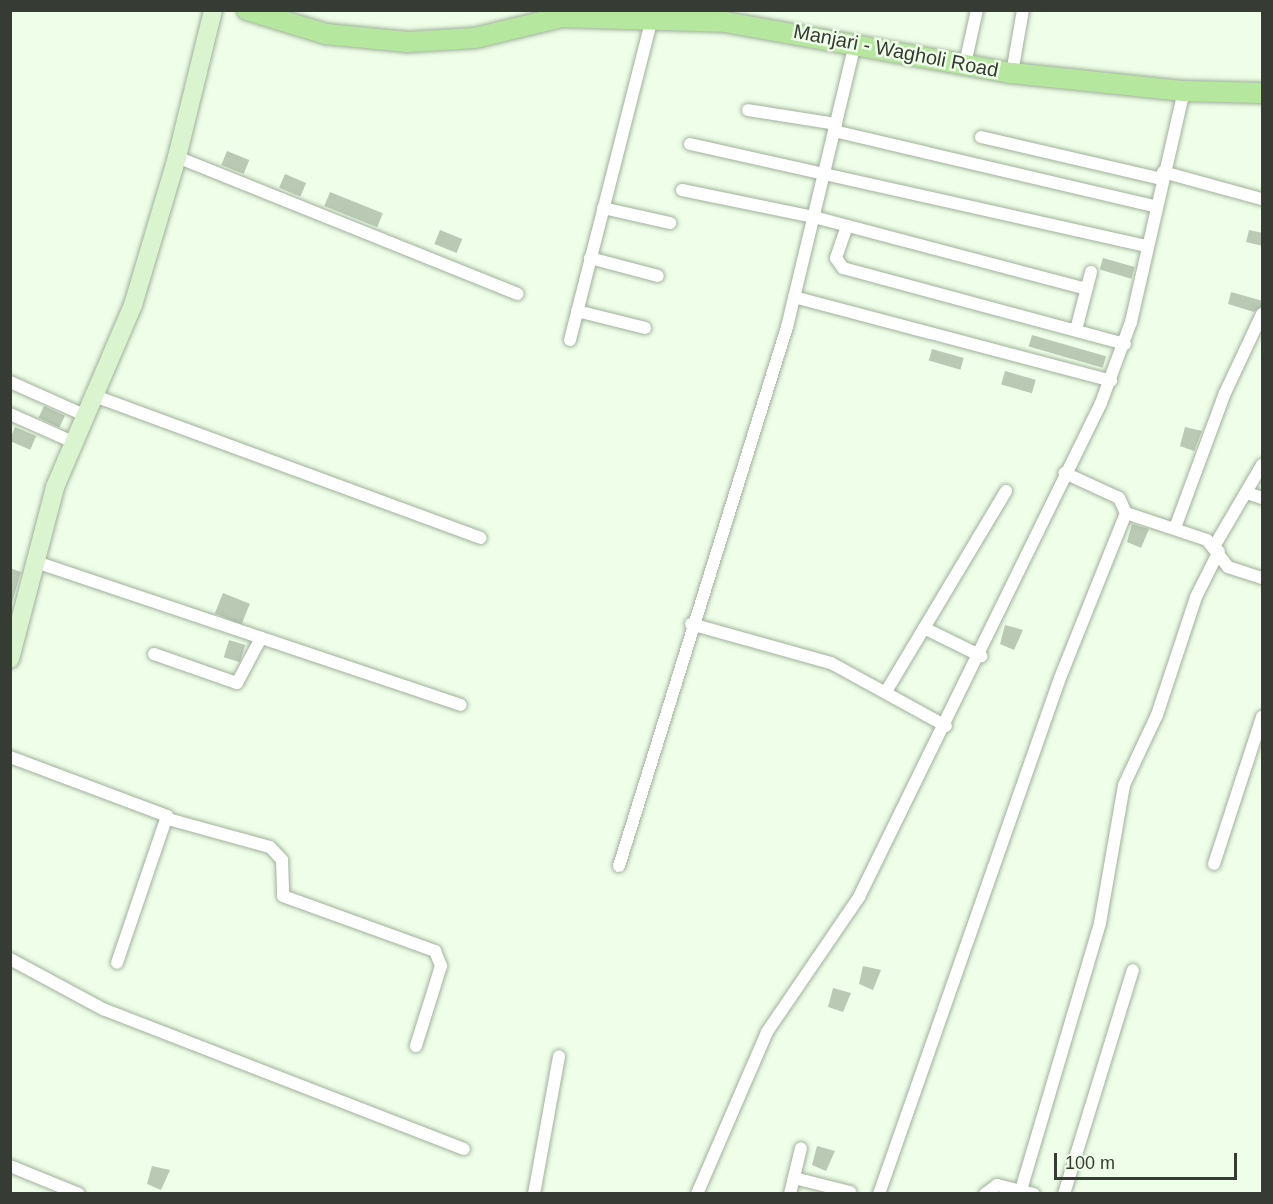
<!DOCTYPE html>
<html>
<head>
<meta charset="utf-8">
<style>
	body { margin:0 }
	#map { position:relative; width:1273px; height:1204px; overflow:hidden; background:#eefee8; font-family:Arial,sans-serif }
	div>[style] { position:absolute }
	.building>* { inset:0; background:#b9c9b4; transform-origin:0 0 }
	.roads { filter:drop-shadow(0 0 2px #a0b09b) drop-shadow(0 0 2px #a0b09b) }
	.street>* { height:12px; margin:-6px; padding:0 6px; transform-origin:6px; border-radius:6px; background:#fff }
	.secondary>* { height:18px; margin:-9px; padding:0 9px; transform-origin:9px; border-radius:9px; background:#daf4cf }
	.primary>* { height:20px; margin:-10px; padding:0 10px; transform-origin:10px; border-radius:10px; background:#b5e89e }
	span { translate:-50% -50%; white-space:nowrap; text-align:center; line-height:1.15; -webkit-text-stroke:5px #eefee8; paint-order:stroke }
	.street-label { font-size:20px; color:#363c34 }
	.frame { position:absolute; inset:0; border:12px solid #363c34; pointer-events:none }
	.scale { position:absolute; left:1054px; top:1153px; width:183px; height:27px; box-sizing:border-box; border:3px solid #363c34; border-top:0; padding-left:8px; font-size:18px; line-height:21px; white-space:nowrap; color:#363c34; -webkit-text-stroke:4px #eefee8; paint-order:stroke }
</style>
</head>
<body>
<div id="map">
	<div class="building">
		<i style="left:227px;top:151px;width:24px;height:15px;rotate:22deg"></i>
		<i style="left:285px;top:174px;width:23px;height:15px;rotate:23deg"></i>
		<i style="left:330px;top:192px;width:57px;height:15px;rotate:22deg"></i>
		<i style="left:440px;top:230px;width:24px;height:15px;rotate:22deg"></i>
		<i style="clip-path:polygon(1249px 230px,1263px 233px,1263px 246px,1246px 242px)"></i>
		<i style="left:1103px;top:258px;width:33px;height:12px;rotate:16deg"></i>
		<i style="clip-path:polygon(1231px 292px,1263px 301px,1262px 306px,1254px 312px,1228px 304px)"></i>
		<i style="left:1032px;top:335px;width:77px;height:12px;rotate:16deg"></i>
		<i style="left:932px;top:349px;width:33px;height:12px;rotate:16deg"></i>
		<i style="left:1005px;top:371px;width:32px;height:14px;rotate:16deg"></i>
		<i style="left:44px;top:406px;width:23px;height:13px;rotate:25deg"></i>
		<i style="left:15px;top:427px;width:23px;height:15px;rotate:23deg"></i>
		<i style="clip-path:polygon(1185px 427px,1202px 431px,1194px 451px,1180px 446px)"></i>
		<i style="clip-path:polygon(1132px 524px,1149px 529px,1141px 548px,1127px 542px)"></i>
		<i style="clip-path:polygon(10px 568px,21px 572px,11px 606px,10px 606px)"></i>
		<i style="left:223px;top:593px;width:29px;height:22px;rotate:22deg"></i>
		<i style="clip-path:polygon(1005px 625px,1023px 630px,1014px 650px,1000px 644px)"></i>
		<i style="left:229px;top:640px;width:17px;height:18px;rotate:17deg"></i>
		<i style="clip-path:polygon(863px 966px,881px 970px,873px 990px,859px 984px)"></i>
		<i style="clip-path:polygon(833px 988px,851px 993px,843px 1012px,828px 1007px)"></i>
		<i style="clip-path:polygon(817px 1146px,835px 1151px,826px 1171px,812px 1165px)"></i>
		<i style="clip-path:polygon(152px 1166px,170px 1170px,161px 1190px,147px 1184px)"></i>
	</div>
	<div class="roads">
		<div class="street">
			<i style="left:965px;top:64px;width:55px;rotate:-77.5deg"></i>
			<i style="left:1012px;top:73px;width:64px;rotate:-80.1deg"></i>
			<i style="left:748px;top:110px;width:89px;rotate:9deg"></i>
			<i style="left:834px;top:131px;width:330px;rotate:13.2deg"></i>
			<i style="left:981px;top:137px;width:185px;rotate:13.1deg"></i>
			<i style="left:690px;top:144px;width:468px;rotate:12.6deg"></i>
			<i style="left:177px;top:157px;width:367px;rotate:21.9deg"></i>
			<i style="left:1163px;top:172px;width:103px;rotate:15.3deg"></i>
			<i style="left:682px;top:190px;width:135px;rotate:11.6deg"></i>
			<i style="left:814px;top:217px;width:281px;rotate:14.8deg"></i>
			<i style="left:603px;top:208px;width:69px;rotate:12.6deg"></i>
			<i style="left:847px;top:226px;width:34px;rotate:109deg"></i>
			<i style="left:836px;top:258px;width:12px;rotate:55deg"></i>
			<i style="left:843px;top:268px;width:292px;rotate:15.1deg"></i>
			<i style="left:590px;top:258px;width:70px;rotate:14.8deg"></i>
			<i style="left:794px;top:297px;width:328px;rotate:14.8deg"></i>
			<i style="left:577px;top:311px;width:70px;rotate:14deg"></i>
			<i style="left:1076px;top:330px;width:60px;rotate:-75.5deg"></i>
			<i style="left:570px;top:340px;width:331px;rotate:-75.7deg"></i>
			<i style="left:10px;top:382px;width:81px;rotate:24deg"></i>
			<i style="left:92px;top:395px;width:414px;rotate:20.2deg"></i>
			<i style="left:10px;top:414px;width:71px;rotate:24deg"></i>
			<i style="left:1247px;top:493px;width:16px;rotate:18deg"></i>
			<i style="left:1126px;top:513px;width:85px;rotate:18.4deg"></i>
			<i style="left:1207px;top:540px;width:34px;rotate:52deg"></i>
			<i style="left:1228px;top:567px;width:36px;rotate:18deg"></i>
			<i style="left:1175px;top:528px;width:144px;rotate:-69.7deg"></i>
			<i style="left:1225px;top:393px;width:87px;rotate:-64.9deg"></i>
			<i style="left:1215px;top:545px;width:93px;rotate:-59.6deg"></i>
			<i style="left:36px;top:562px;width:448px;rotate:18.6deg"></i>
			<i style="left:691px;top:624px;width:145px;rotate:15.6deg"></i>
			<i style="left:831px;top:663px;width:131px;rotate:28.7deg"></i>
			<i style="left:924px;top:628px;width:64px;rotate:26.2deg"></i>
			<i style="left:154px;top:654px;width:88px;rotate:19.3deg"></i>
			<i style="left:237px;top:683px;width:51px;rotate:-61.9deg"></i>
			<i style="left:887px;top:690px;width:232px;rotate:-59.1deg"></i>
			<i style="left:10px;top:757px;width:168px;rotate:20.6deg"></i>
			<i style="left:167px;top:816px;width:155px;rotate:108.8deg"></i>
			<i style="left:168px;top:819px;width:106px;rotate:15.4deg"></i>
			<i style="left:270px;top:847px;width:18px;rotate:47deg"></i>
			<i style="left:282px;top:860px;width:36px;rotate:88deg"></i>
			<i style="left:283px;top:896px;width:162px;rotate:19.9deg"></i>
			<i style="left:435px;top:951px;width:16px;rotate:68deg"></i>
			<i style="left:441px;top:966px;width:84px;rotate:107.4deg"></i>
			<i style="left:1214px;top:864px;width:155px;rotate:-71.9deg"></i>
			<i style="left:619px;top:866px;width:565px;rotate:-72.69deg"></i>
			<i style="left:787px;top:327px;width:292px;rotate:-76.5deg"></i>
			<i style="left:10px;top:959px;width:106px;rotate:28.3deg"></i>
			<i style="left:103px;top:1009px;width:387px;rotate:21.2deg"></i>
			<i style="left:10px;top:1166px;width:74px;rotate:22.1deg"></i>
			<i style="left:794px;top:1178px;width:58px;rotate:14deg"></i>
			<i style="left:1021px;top:1190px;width:278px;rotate:-73.5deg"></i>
			<i style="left:1100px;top:923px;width:140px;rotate:-80.1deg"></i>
			<i style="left:1124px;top:785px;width:77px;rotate:-64.8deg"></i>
			<i style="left:1157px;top:715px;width:124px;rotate:-71.7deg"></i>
			<i style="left:1196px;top:597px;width:51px;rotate:-63.4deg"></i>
			<i style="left:534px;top:1194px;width:140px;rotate:-79.7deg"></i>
			<i style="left:697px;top:1194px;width:176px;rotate:-66.6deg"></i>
			<i style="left:767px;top:1032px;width:163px;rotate:-55.7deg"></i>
			<i style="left:859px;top:897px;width:550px;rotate:-63.9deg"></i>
			<i style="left:1101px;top:403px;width:86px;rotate:-69.7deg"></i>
			<i style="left:1131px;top:322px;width:237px;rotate:-77.1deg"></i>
			<i style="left:790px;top:1194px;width:47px;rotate:-76.6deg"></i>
			<i style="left:879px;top:1194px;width:547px;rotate:-70.67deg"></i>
			<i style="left:1060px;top:678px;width:178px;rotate:-68.2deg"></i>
			<i style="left:1126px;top:513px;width:17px;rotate:-115deg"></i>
			<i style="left:1119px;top:498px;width:60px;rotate:-155.2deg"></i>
			<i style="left:985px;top:1194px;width:15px;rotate:-37deg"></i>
			<i style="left:997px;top:1185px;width:38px;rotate:14deg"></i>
			<i style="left:1064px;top:1194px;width:234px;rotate:-72.9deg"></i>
		</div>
		<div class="secondary">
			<i style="left:10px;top:659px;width:178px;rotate:-75.3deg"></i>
			<i style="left:55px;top:487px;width:198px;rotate:-66.8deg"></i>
			<i style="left:133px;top:305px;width:154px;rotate:-73.4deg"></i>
			<i style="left:177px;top:157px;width:151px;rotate:-76.2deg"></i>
		</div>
		<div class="primary">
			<i style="left:247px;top:10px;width:83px;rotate:16.9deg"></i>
			<i style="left:326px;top:34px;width:82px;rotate:5.6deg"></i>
			<i style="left:408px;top:42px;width:67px;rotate:-3.4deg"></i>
			<i style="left:475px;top:38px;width:89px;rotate:-13.7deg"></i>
			<i style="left:561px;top:17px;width:164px;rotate:1.7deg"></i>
			<i style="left:725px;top:22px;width:291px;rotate:10.1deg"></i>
			<i style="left:1012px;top:73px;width:173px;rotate:6deg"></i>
			<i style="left:1184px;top:91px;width:78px;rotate:1.5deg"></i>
		</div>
	</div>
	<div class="street-label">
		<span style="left:896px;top:51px;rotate:11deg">Manjari - Wagholi Road</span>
	</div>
	<div class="frame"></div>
	<div class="scale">100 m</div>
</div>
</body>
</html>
